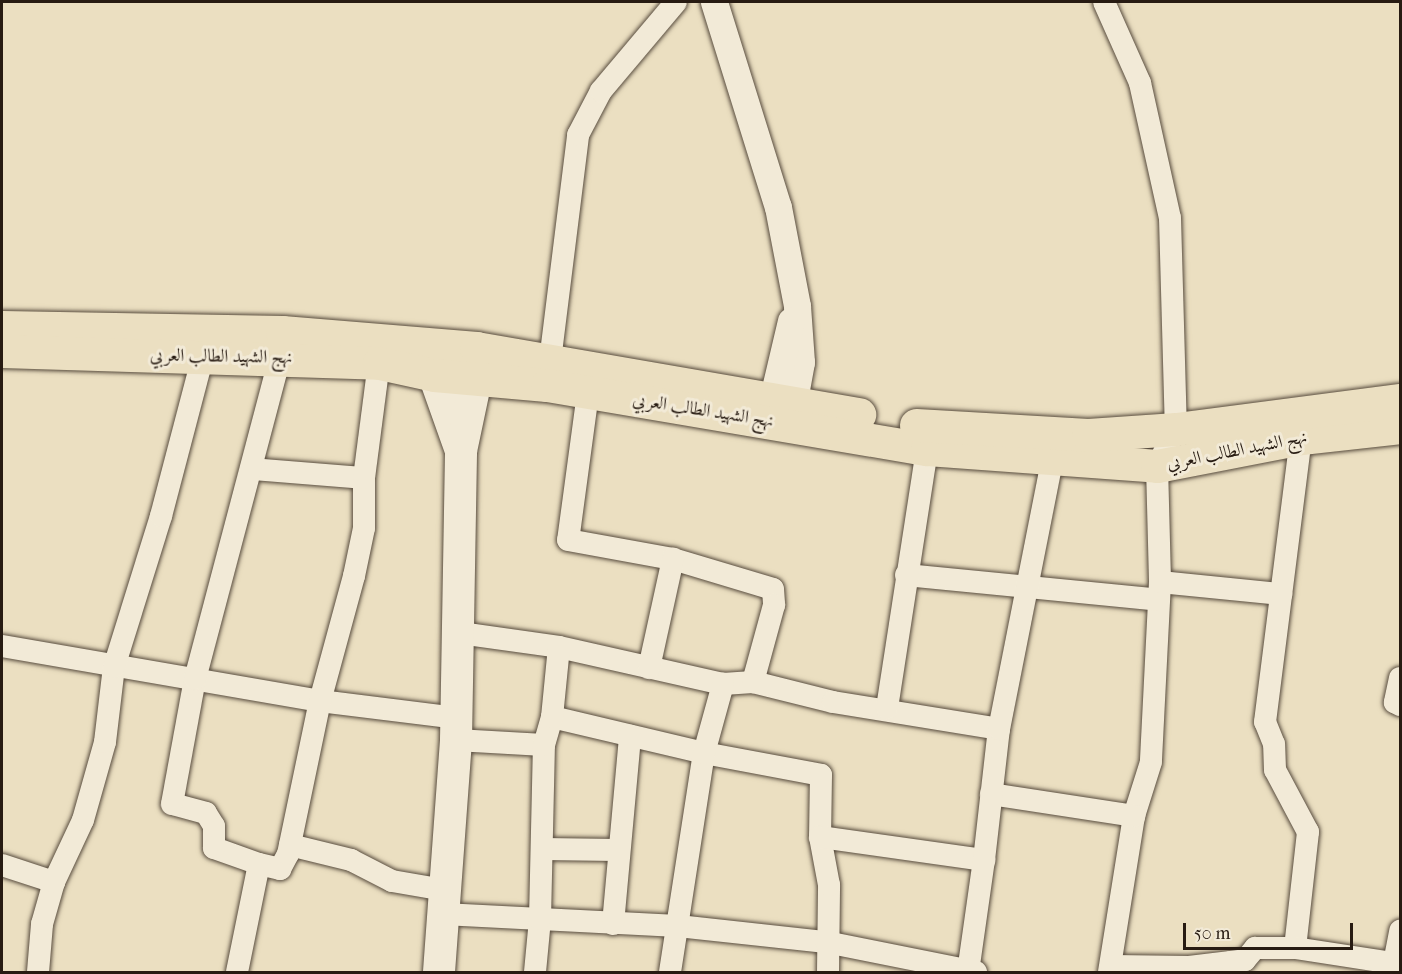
<!DOCTYPE html>
<html>
<head>
<meta charset="utf-8">
<style>
	body { margin:0 }
	#map { position:relative; width:1402px; height:974px; overflow:hidden; background:#ebdfc1; font-family:"IM FELL French Canon",Amiri,serif }
	div>[style] { position:absolute }
	.roads { filter:drop-shadow(0 0 2px #584c3e) drop-shadow(0 0 2px #584c3e) }
	.minor>* { height:22px; margin:-11px; padding:0 11px; transform-origin:11px; border-radius:11px; background:#f2ead7 }
	.tertiary>* { height:27px; margin:-13.5px; padding:0 13.5px; transform-origin:13.5px; border-radius:13.5px; background:#f2ead7 }
	.secondary>* { height:32px; margin:-16px; padding:0 16px; transform-origin:16px; border-radius:16px; background:#f2ead7 }
	.primary>* { height:33px; margin:-16.5px; padding:0 16.5px; transform-origin:16.5px; border-radius:16.5px; background:#ebdfc1 }
	span { translate:-50% -50%; white-space:nowrap; text-align:center; line-height:1.15; -webkit-text-stroke:6px #f2ead7; paint-order:stroke }
	.street-label { font-size:18px; color:#271b12 }
	.frame { position:absolute; inset:0; border:3px solid #271b12; pointer-events:none }
	.scale { position:absolute; left:1183px; top:923px; width:170px; height:27px; box-sizing:border-box; border:3px solid #271b12; border-top:0; padding-left:8px; font-size:18px; line-height:21px; white-space:nowrap; color:#271b12; -webkit-text-stroke:4px #f2ead7; paint-order:stroke }
</style>
</head>
<body>
<div id="map">
	<div class="roads">
		<div class="minor">
			<i style="left:1104px;top:2px;width:89px;rotate:66deg"></i>
			<i style="left:1140px;top:83px;width:138px;rotate:77.5deg"></i>
			<i style="left:1170px;top:218px;width:211px;rotate:88.4deg"></i>
			<i style="left:1176px;top:429px;width:42px;rotate:117.2deg"></i>
			<i style="left:1157px;top:466px;width:116px;rotate:88.5deg"></i>
			<i style="left:1160px;top:582px;width:180px;rotate:92.9deg"></i>
			<i style="left:1151px;top:762px;width:57px;rotate:107.5deg"></i>
			<i style="left:1134px;top:816px;width:158px;rotate:99.1deg"></i>
			<i style="left:550px;top:361px;width:228px;rotate:-82.9deg"></i>
			<i style="left:578px;top:135px;width:50px;rotate:-62.4deg"></i>
			<i style="left:601px;top:91px;width:116px;rotate:-49.9deg"></i>
			<i style="left:588px;top:393px;width:148px;rotate:97.7deg"></i>
			<i style="left:568px;top:540px;width:107px;rotate:10.3deg"></i>
			<i style="left:673px;top:559px;width:104px;rotate:16.7deg"></i>
			<i style="left:773px;top:589px;width:16px;rotate:86deg"></i>
			<i style="left:774px;top:605px;width:80px;rotate:105.3deg"></i>
			<i style="left:252px;top:469px;width:112px;rotate:4.6deg"></i>
			<i style="left:906px;top:575px;width:254px;rotate:5.6deg"></i>
			<i style="left:1160px;top:582px;width:122px;rotate:5.7deg"></i>
			<i style="left:460px;top:633px;width:100px;rotate:8deg"></i>
			<i style="left:559px;top:647px;width:168px;rotate:12.7deg"></i>
			<i style="left:723px;top:684px;width:30px;rotate:-4deg"></i>
			<i style="left:753px;top:682px;width:82px;rotate:14deg"></i>
			<i style="left:833px;top:702px;width:168px;rotate:9.2deg"></i>
			<i style="left:2px;top:646px;width:323px;rotate:9.8deg"></i>
			<i style="left:320px;top:701px;width:137px;rotate:7.1deg"></i>
			<i style="left:649px;top:668px;width:112px;rotate:-77.6deg"></i>
			<i style="left:1400px;top:678px;width:25px;rotate:102deg"></i>
			<i style="left:1395px;top:702px;width:6px;rotate:31deg"></i>
			<i style="left:887px;top:708px;width:262px;rotate:-81.2deg"></i>
			<i style="left:552px;top:717px;width:156px;rotate:13.3deg"></i>
			<i style="left:704px;top:753px;width:119px;rotate:10.6deg"></i>
			<i style="left:821px;top:775px;width:62px;rotate:90.9deg"></i>
			<i style="left:456px;top:740px;width:88px;rotate:3.3deg"></i>
			<i style="left:991px;top:794px;width:145px;rotate:8.7deg"></i>
			<i style="left:290px;top:845px;width:63px;rotate:13.8deg"></i>
			<i style="left:351px;top:860px;width:46px;rotate:27.1deg"></i>
			<i style="left:392px;top:881px;width:53px;rotate:9.8deg"></i>
			<i style="left:543px;top:849px;width:74px;rotate:0.8deg"></i>
			<i style="left:259px;top:864px;width:48px;rotate:-160.4deg"></i>
			<i style="left:214px;top:848px;width:22px;rotate:-90deg"></i>
			<i style="left:214px;top:826px;width:15px;rotate:-122deg"></i>
			<i style="left:206px;top:813px;width:35px;rotate:-165deg"></i>
			<i style="left:172px;top:804px;width:127px;rotate:-79.6deg"></i>
			<i style="left:195px;top:679px;width:332px;rotate:-75.2deg"></i>
			<i style="left:2px;top:865px;width:55px;rotate:18.1deg"></i>
			<i style="left:443px;top:914px;width:235px;rotate:2.9deg"></i>
			<i style="left:678px;top:926px;width:149px;rotate:6.2deg"></i>
			<i style="left:826px;top:942px;width:153px;rotate:11.3deg"></i>
			<i style="left:613px;top:924px;width:189px;rotate:-84.8deg"></i>
			<i style="left:1295px;top:948px;width:117px;rotate:-83.6deg"></i>
			<i style="left:1308px;top:832px;width:70px;rotate:-118deg"></i>
			<i style="left:1275px;top:770px;width:26px;rotate:-92deg"></i>
			<i style="left:1274px;top:744px;width:24px;rotate:-112deg"></i>
			<i style="left:1265px;top:722px;width:286px;rotate:-82.8deg"></i>
			<i style="left:1394px;top:963px;width:33px;rotate:-79deg"></i>
			<i style="left:1112px;top:966px;width:77px;rotate:0.7deg"></i>
			<i style="left:1189px;top:967px;width:42px;rotate:-6.8deg"></i>
			<i style="left:1231px;top:962px;width:14px;rotate:-8deg"></i>
			<i style="left:1245px;top:960px;width:16px;rotate:-50deg"></i>
			<i style="left:1255px;top:948px;width:40px"></i>
			<i style="left:1295px;top:948px;width:106px;rotate:8.7deg"></i>
			<i style="left:38px;top:972px;width:48px;rotate:-85.2deg"></i>
			<i style="left:42px;top:924px;width:44px;rotate:-74.1deg"></i>
			<i style="left:54px;top:882px;width:68px;rotate:-64.9deg"></i>
			<i style="left:83px;top:820px;width:81px;rotate:-74.2deg"></i>
			<i style="left:105px;top:742px;width:76px;rotate:-83.2deg"></i>
			<i style="left:114px;top:667px;width:158px;rotate:-72.7deg"></i>
			<i style="left:161px;top:516px;width:165px;rotate:-75.3deg"></i>
			<i style="left:237px;top:972px;width:110px;rotate:-78.5deg"></i>
			<i style="left:259px;top:864px;width:22px;rotate:13deg"></i>
			<i style="left:280px;top:869px;width:17px;rotate:-62deg"></i>
			<i style="left:288px;top:854px;width:156px;rotate:-78.2deg"></i>
			<i style="left:320px;top:701px;width:130px;rotate:-74.8deg"></i>
			<i style="left:354px;top:576px;width:49px;rotate:-78.2deg"></i>
			<i style="left:364px;top:528px;width:50px;rotate:-90deg"></i>
			<i style="left:364px;top:478px;width:116px;rotate:-82.6deg"></i>
			<i style="left:535px;top:972px;width:53px;rotate:-84.6deg"></i>
			<i style="left:540px;top:919px;width:174px;rotate:-88.7deg"></i>
			<i style="left:544px;top:745px;width:29px;rotate:-74deg"></i>
			<i style="left:552px;top:717px;width:70px;rotate:-84.3deg"></i>
			<i style="left:670px;top:972px;width:222px;rotate:-81.2deg"></i>
			<i style="left:704px;top:753px;width:72px;rotate:-74.6deg"></i>
			<i style="left:828px;top:972px;width:87px;rotate:-89.3deg"></i>
			<i style="left:829px;top:885px;width:49px;rotate:-100.6deg"></i>
			<i style="left:820px;top:837px;width:166px;rotate:8deg"></i>
			<i style="left:984px;top:860px;width:132px;rotate:-83.5deg"></i>
			<i style="left:999px;top:729px;width:277px;rotate:-78.8deg"></i>
			<i style="left:968px;top:972px;width:113px;rotate:-81.9deg"></i>
		</div>
		<div class="tertiary">
			<i style="left:714px;top:2px;width:215px;rotate:72.7deg"></i>
			<i style="left:778px;top:207px;width:101px;rotate:79.1deg"></i>
			<i style="left:797px;top:306px;width:56px;rotate:85.9deg"></i>
			<i style="left:801px;top:362px;width:61px;rotate:100.4deg"></i>
			<i style="left:768px;top:418px;width:100px;rotate:-76.7deg"></i>
		</div>
		<div class="secondary">
			<i style="left:436px;top:349px;width:26px;rotate:94deg"></i>
			<i style="left:434px;top:375px;width:81px;rotate:70.4deg"></i>
			<i style="left:439px;top:972px;width:233px;rotate:-85.8deg"></i>
			<i style="left:456px;top:740px;width:289px;rotate:-89deg"></i>
			<i style="left:461px;top:451px;width:73px;rotate:-78.1deg"></i>
			<i style="left:476px;top:380px;width:28px;rotate:-90deg"></i>
		</div>
		<div class="primary">
			<i style="left:2px;top:327px;width:280px;rotate:1deg"></i>
			<i style="left:282px;top:332px;width:195px;rotate:4.7deg"></i>
			<i style="left:476px;top:348px;width:389px;rotate:9.8deg"></i>
			<i style="left:2px;top:351px;width:377px;rotate:1.8deg"></i>
			<i style="left:379px;top:363px;width:56px;rotate:12.3deg"></i>
			<i style="left:434px;top:375px;width:113px;rotate:5.1deg"></i>
			<i style="left:547px;top:385px;width:385px;rotate:9.6deg"></i>
			<i style="left:927px;top:449px;width:231px;rotate:4.2deg"></i>
			<i style="left:1157px;top:466px;width:147px;rotate:-11deg"></i>
			<i style="left:1301px;top:438px;width:100px;rotate:-6.3deg"></i>
			<i style="left:916px;top:425px;width:172px;rotate:3.3deg"></i>
			<i style="left:1088px;top:435px;width:88px;rotate:-3.9deg"></i>
			<i style="left:1176px;top:429px;width:226px;rotate:-7.4deg"></i>
		</div>
	</div>
	<div class="street-label">
		<span style="left:221px;top:357px;rotate:1deg">نهج الشهيد الطالب العربي</span>
		<span style="left:703px;top:411px;rotate:9deg">نهج الشهيد الطالب العربي</span>
		<span style="left:1237px;top:451px;rotate:-11deg">نهج الشهيد الطالب العربي</span>
	</div>
	<div class="frame"></div>
	<div class="scale">50 m</div>
</div>
</body>
</html>
